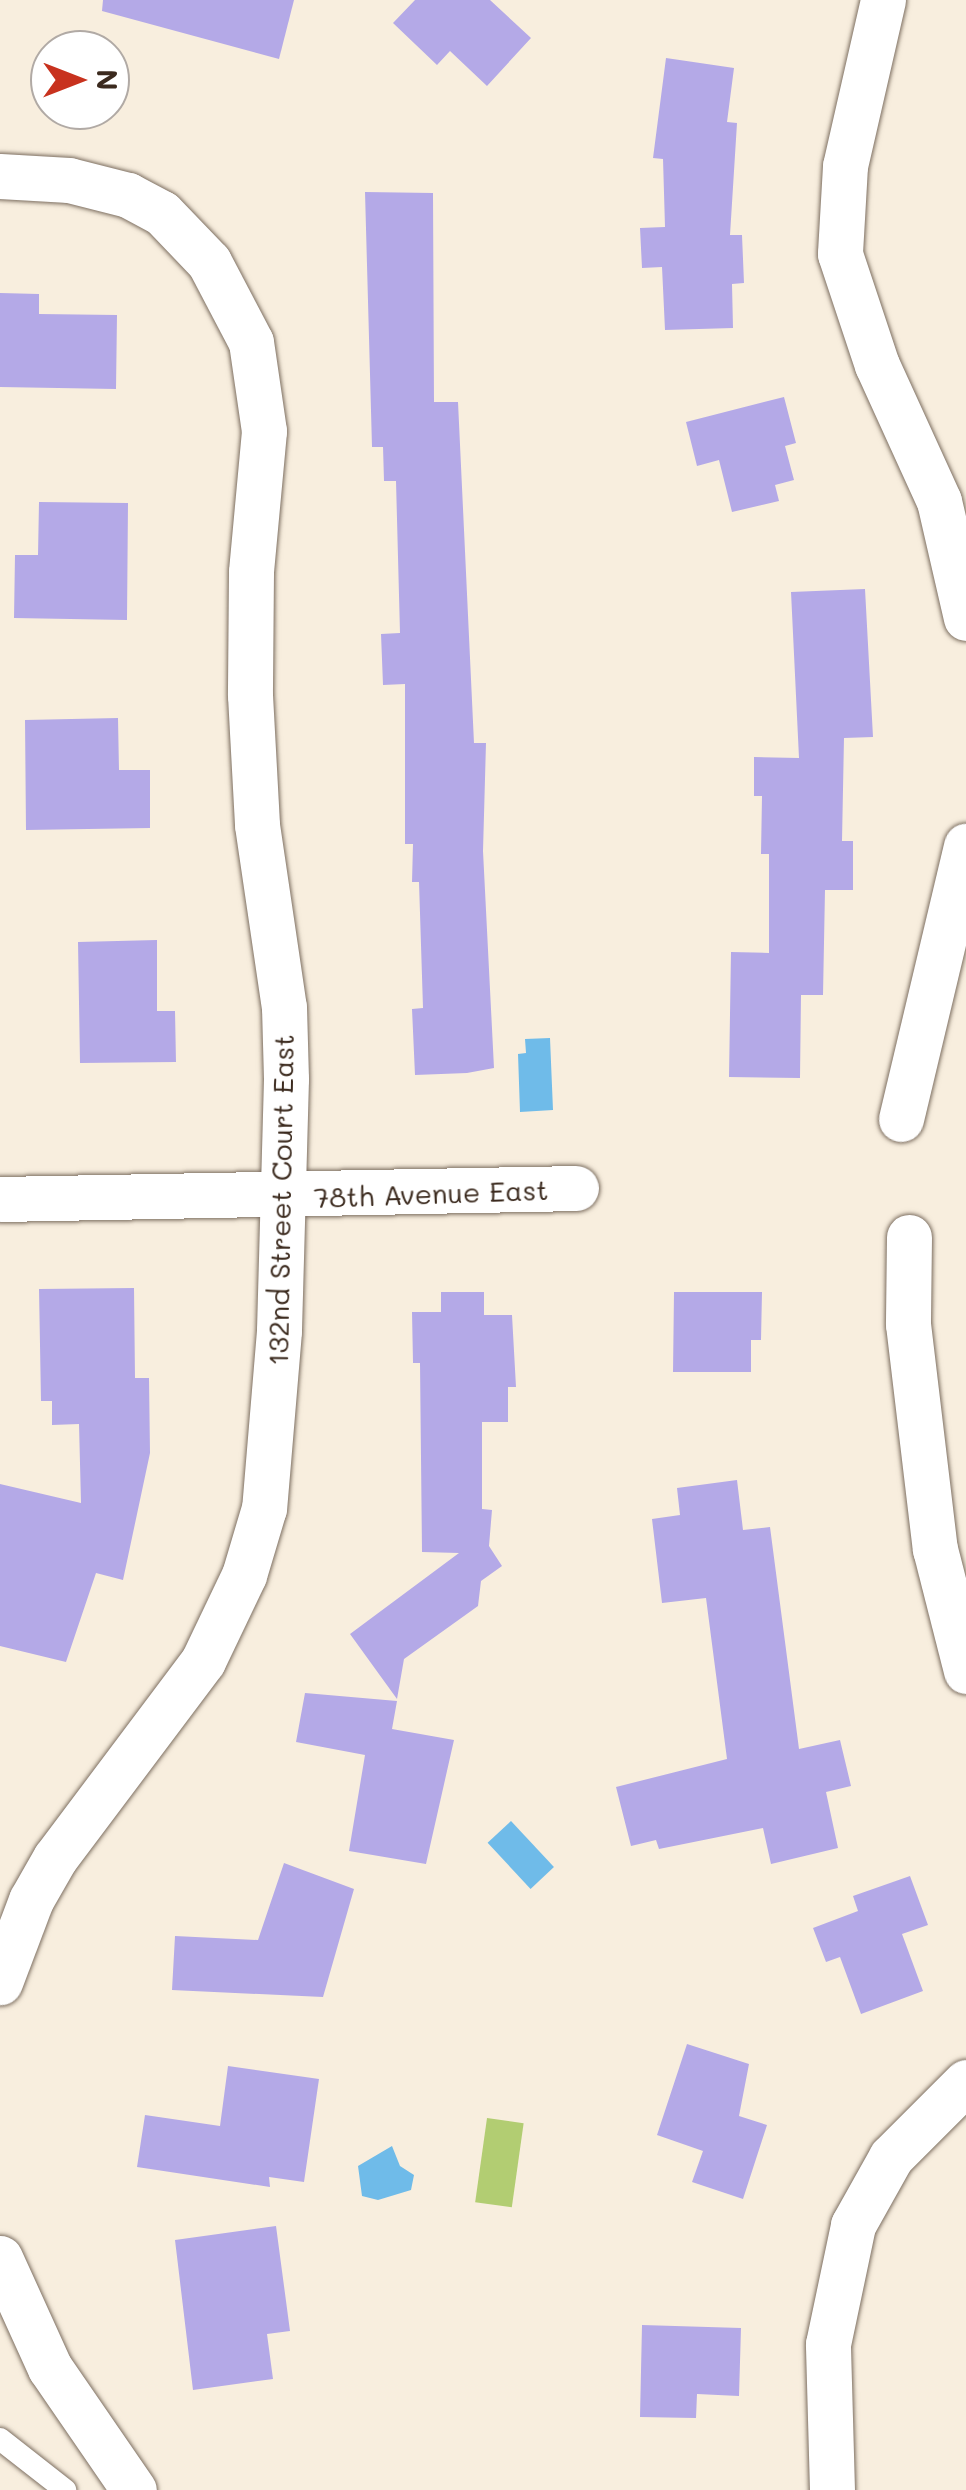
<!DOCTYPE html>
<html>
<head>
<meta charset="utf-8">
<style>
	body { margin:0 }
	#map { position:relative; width:966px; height:2490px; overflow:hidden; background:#f8eede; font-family:Mali,sans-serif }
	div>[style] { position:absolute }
	.green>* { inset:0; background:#b2cd72; transform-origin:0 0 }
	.water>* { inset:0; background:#6fbbe9; transform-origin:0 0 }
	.building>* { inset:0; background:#b4a9e7 }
	.roads { filter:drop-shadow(0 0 2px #7d6f61) drop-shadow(0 0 2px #7d6f61) }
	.service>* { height:22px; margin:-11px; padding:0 11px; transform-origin:11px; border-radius:11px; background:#fff }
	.minor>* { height:45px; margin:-22.5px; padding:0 22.5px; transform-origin:22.5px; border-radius:22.5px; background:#fff }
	span { translate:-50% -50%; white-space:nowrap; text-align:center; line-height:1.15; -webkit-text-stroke:8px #fff; paint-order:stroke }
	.street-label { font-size:28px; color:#3b2a1e }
	.north { position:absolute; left:30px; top:30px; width:100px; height:100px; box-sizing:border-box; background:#fff; border:2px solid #b1aaa5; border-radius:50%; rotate:90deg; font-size:28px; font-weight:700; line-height:40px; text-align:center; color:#3b2a1e }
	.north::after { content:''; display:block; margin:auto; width:35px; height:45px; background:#c8321e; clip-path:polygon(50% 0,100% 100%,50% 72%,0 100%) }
</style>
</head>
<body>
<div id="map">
	<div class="green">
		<i style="left:487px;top:2118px;width:37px;height:85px;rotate:8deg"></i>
	</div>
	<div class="water">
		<i style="clip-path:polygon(550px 1038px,553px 1110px,520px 1112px,518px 1054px,526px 1053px,525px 1039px)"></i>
		<i style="left:511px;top:1821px;width:63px;height:32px;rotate:47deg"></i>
		<i style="clip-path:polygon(392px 2146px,400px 2166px,414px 2175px,411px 2190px,378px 2200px,362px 2196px,358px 2166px)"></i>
	</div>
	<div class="building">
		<i style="clip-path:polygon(103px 0,294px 0,279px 59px,102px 11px)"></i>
		<i style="clip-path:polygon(415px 0,490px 0,531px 38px,487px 86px,450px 51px,437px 65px,393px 23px)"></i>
		<i style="clip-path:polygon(666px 58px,734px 68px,727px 122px,737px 123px,730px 235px,742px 235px,744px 283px,732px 284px,733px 328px,665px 330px,662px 267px,642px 268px,640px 228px,665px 227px,663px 159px,653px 158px)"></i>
		<i style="clip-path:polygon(365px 192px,433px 193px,434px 402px,458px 402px,474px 743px,486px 743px,483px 851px,494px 1068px,467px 1073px,415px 1075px,412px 1009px,423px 1008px,419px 882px,412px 882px,413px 844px,405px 844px,405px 684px,383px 685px,381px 634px,400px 633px,396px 481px,384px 481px,383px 447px,372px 447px)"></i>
		<i style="clip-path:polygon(0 293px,39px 294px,39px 314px,117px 315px,116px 389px,0 387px)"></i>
		<i style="clip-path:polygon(784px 397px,796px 443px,785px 446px,794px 480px,775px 485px,779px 501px,732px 512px,719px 460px,697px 466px,686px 422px)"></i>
		<i style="clip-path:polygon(39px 502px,128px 503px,127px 620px,14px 618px,15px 555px,38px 555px)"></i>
		<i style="clip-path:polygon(865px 589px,873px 737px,844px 738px,842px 841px,853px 841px,853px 890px,825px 890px,823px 995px,801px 995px,800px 1078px,729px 1077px,731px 952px,769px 953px,769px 854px,761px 854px,762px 796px,754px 796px,754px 757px,799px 758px,791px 592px)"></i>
		<i style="clip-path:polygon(118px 718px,119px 770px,150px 770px,150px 828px,26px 830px,25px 720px)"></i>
		<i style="clip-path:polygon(157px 940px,157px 1011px,175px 1011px,176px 1062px,80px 1063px,78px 942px)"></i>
		<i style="clip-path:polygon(134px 1288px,135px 1378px,149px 1378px,150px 1453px,123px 1580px,96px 1573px,66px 1662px,0 1646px,0 1484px,81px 1503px,79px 1424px,52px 1425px,52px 1401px,41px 1401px,39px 1289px)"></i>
		<i style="clip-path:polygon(441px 1292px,484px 1292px,484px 1315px,512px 1315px,516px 1387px,508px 1387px,508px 1422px,482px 1422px,482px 1509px,492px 1510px,489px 1546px,502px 1566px,481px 1581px,478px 1606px,404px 1659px,397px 1699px,350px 1634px,459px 1553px,422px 1552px,420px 1363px,413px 1363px,412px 1312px,441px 1312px)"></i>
		<i style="clip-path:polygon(674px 1292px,762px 1292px,761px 1340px,751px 1340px,751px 1372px,673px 1372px)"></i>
		<i style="clip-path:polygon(737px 1480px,743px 1530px,770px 1527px,799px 1749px,840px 1740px,851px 1786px,826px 1792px,838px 1848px,771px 1864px,763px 1828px,659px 1849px,656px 1840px,631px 1846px,616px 1787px,727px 1759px,706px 1598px,662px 1603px,652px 1519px,680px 1515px,677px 1488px)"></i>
		<i style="clip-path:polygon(305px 1693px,397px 1701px,392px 1729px,454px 1740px,426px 1864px,349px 1851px,365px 1755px,296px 1742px)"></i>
		<i style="clip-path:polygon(284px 1863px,354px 1889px,323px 1997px,172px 1990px,175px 1936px,258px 1940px)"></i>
		<i style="clip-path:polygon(910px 1876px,928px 1925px,902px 1934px,923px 1991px,861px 2014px,840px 1957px,826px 1962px,813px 1928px,858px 1911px,853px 1896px)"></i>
		<i style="clip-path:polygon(687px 2044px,749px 2064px,739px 2116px,767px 2125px,743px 2199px,692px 2182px,703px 2151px,657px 2135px)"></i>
		<i style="clip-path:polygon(228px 2066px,319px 2079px,304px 2182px,269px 2177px,270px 2187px,137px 2167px,145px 2115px,220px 2126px)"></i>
		<i style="clip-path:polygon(276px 2226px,290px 2331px,267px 2334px,273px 2379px,193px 2390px,175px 2240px)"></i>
		<i style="clip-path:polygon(642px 2325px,741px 2328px,739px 2396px,697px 2394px,696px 2418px,640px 2417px)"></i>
	</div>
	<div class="roads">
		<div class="service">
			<i style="left:0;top:2439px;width:83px;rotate:38.1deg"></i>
		</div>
		<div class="minor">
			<i style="left:883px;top:0;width:170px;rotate:102.9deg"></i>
			<i style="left:845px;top:166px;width:88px;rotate:93.3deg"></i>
			<i style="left:840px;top:254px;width:117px;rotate:71.6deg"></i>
			<i style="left:877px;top:365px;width:149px;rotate:65.5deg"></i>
			<i style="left:939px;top:501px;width:120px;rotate:77deg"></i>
			<i style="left:0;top:176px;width:69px;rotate:3.3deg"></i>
			<i style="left:69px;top:180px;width:61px;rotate:14.3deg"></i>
			<i style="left:128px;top:195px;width:38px;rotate:28deg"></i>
			<i style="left:162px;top:213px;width:68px;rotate:46.2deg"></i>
			<i style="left:209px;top:262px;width:90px;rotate:62.3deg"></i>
			<i style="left:251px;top:342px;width:90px;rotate:81.7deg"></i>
			<i style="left:264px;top:431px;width:142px;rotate:95.3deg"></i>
			<i style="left:251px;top:572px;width:123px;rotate:90.5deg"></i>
			<i style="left:250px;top:695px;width:130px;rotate:86.9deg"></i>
			<i style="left:257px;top:825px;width:184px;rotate:81.6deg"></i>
			<i style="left:284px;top:1007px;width:72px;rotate:88.4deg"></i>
			<i style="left:286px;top:1079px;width:252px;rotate:91.6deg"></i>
			<i style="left:279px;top:1331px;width:178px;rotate:94.8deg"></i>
			<i style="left:264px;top:1508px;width:70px;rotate:106.6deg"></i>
			<i style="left:244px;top:1575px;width:95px;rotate:115.5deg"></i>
			<i style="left:203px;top:1661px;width:246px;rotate:126.9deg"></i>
			<i style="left:55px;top:1858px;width:48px;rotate:119.7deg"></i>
			<i style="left:31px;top:1900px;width:88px;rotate:110.7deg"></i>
			<i style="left:901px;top:1119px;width:281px;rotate:-76.6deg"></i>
			<i style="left:0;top:1199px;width:576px;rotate:-1.09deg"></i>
			<i style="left:909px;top:1237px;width:87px;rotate:90.7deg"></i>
			<i style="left:908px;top:1324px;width:227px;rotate:83.2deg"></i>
			<i style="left:935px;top:1549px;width:126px;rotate:75.7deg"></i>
			<i style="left:0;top:2258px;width:121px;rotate:65.6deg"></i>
			<i style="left:50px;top:2368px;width:148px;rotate:55.5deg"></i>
			<i style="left:832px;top:2490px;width:146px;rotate:-91.6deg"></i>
			<i style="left:828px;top:2344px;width:122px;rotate:-78.1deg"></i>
			<i style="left:853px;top:2225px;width:78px;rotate:-60.8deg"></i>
			<i style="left:891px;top:2157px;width:106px;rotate:-45deg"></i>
		</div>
	</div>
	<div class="street-label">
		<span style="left:431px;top:1193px;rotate:-2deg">78th Avenue East</span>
		<span style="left:280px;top:1200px;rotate:-89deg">132nd Street Court East</span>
	</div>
	<div class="north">N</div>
</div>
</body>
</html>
